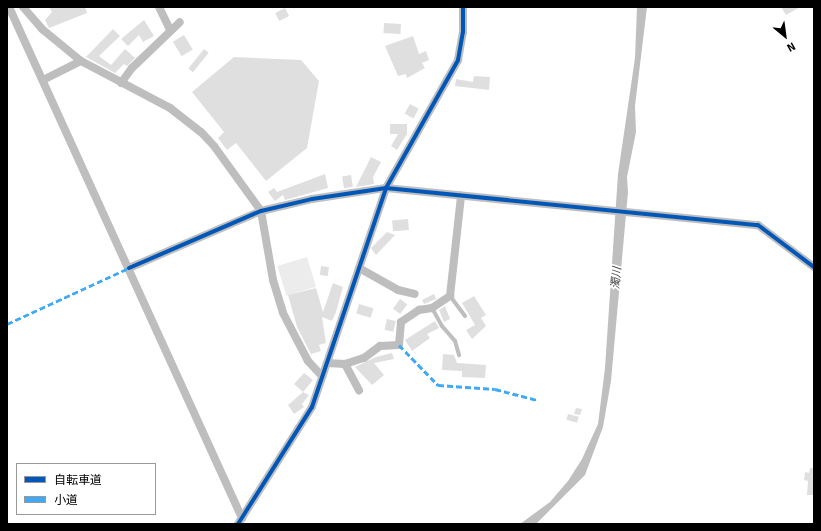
<!DOCTYPE html>
<html>
<head>
<meta charset="utf-8">
<style>
	body { margin:0 }
	#map { position:relative; width:821px; height:531px; overflow:hidden; background:#fff; font-family:Signika,"Noto Sans JP",sans-serif }
	div>[style] { position:absolute }
	.green>* { inset:0; background:#ececec; transform-origin:0 0 }
	.water>* { inset:0; background:#bfbfbf }
	.building>* { inset:0; background:#dfdfdf; transform-origin:0 0 }
	.service>* { height:4px; margin:-2px; padding:0 2px; transform-origin:2px; border-radius:2px; background:#bebebe }
	.minor>* { height:8px; margin:-4px; padding:0 4px; transform-origin:4px; border-radius:4px; background:#bebebe }
	.quiet>* { height:3px; margin-top:-1.5px; transform-origin:0; background:repeating-linear-gradient(90deg,#3fa9f5 0 6px,transparent 0 9px) }
	.cycleway>* { height:4px; margin:-2px; padding:0 2px; transform-origin:2px; border-radius:2px; background:#0057b8 }
	span { translate:-50% -50%; white-space:nowrap; text-align:center; line-height:1.15; -webkit-text-stroke:3.5px #fff; paint-order:stroke }
	.water-label { font-size:11px; color:#444; font-style:italic }
	.frame { position:absolute; inset:0; border:8px solid #000; pointer-events:none }
	.legend { position:absolute; left:16px; top:463px; width:140px; height:52px; box-sizing:border-box; background:#fff; border:1px solid #999; margin:0; padding:5px 7px; list-style:none; font-size:12px; color:#000 }
	.legend li { display:flex; align-items:center; gap:8px; height:20px }
	.legend b { width:20px; border:1px solid #999 }
	.north { position:absolute; left:765px; top:16px; width:40px; height:40px; -webkit-text-stroke:3px #fff; paint-order:stroke; rotate:151deg; font-size:11px; font-weight:700; line-height:16px; text-align:center; color:#000 }
	.north::after { content:''; display:block; margin:auto; width:14px; height:18px; background:#000; clip-path:polygon(50% 0,100% 100%,50% 72%,0 100%) }
</style>
</head>
<body>
<div id="map">
	<div class="green">
		<i style="left:307px;top:257px;width:31px;height:31px;rotate:73deg"></i>
	</div>
	<div class="water">
		<i style="clip-path:polygon(637px 7px,647px 7px,635px 106px,636px 132px,627px 177px,628px 192px,611px 381px,603px 427px,585px 475px,536px 524px,520px 524px,550px 502px,568px 481px,582px 459px,598px 424px,605px 368px,618px 174px,635px 58px)"></i>
	</div>
	<div class="building">
		<i style="clip-path:polygon(49px 7px,85px 7px,87px 13px,49px 28px,45px 20px,52px 12px)"></i>
		<i style="clip-path:polygon(781px 7px,800px 7px,786px 15px)"></i>
		<i style="left:285px;top:8px;width:9px;height:11px;rotate:63deg"></i>
		<i style="clip-path:polygon(144px 20px,154px 36px,143px 42px,139px 35px,128px 46px,121px 39px)"></i>
		<i style="left:384px;top:23px;width:17px;height:10px;rotate:3deg"></i>
		<i style="clip-path:polygon(113px 29px,120px 36px,99px 56px,111px 65px,125px 49px,135px 58px,127px 66px,124px 64px,115px 73px,86px 57px)"></i>
		<i style="left:184px;top:35px;width:17px;height:13px;rotate:59deg"></i>
		<i style="clip-path:polygon(413px 36px,419px 54px,426px 51px,429px 60px,422px 63px,425px 68px,407px 78px,406px 74px,398px 76px,385px 46px)"></i>
		<i style="left:204px;top:49px;width:6px;height:25px;rotate:39deg"></i>
		<i style="clip-path:polygon(234px 57px,301px 60px,319px 81px,307px 148px,266px 181px,236px 143px,227px 150px,218px 138px,224px 132px,192px 92px)"></i>
		<i style="clip-path:polygon(474px 76px,490px 77px,489px 90px,455px 86px,456px 79px,473px 82px)"></i>
		<i style="left:410px;top:104px;width:10px;height:11px;rotate:29deg"></i>
		<i style="clip-path:polygon(390px 124px,407px 124px,407px 134px,397px 150px,391px 146px,398px 134px,390px 134px)"></i>
		<i style="clip-path:polygon(371px 157px,381px 162px,373px 177px,374px 184px,356px 187px)"></i>
		<i style="clip-path:polygon(325px 174px,328px 188px,285px 200px,283px 195px,275px 201px,268px 192px,274px 188px,277px 192px)"></i>
		<i style="left:351px;top:175px;width:12px;height:9px;rotate:81deg"></i>
		<i style="left:408px;top:219px;width:11px;height:16px;rotate:85deg"></i>
		<i style="clip-path:polygon(387px 232px,395px 235px,376px 255px,371px 248px)"></i>
		<i style="left:321px;top:266px;width:8px;height:9px;rotate:7deg"></i>
		<i style="clip-path:polygon(333px 283px,343px 287px,336px 312px,332px 321px,322px 317px,326px 343px,319px 345px,321px 351px,311px 354px,297px 327px,288px 295px,316px 288px,323px 312px)"></i>
		<i style="clip-path:polygon(434px 294px,436px 299px,424px 304px,422px 300px)"></i>
		<i style="clip-path:polygon(474px 296px,486px 315px,481px 318px,486px 326px,472px 339px,466px 330px,475px 325px,462px 303px)"></i>
		<i style="left:400px;top:299px;width:9px;height:12px;rotate:36deg"></i>
		<i style="left:359px;top:304px;width:15px;height:10px;rotate:16deg"></i>
		<i style="clip-path:polygon(445px 306px,450px 319px,444px 322px,439px 310px)"></i>
		<i style="left:387px;top:319px;width:9px;height:11px;rotate:13deg"></i>
		<i style="clip-path:polygon(435px 321px,439px 328px,427px 334px,430px 338px,412px 351px,405px 340px)"></i>
		<i style="clip-path:polygon(392px 353px,394px 359px,374px 363px,384px 375px,372px 385px,355px 367px,376px 357px)"></i>
		<i style="clip-path:polygon(443px 354px,454px 355px,457px 363px,486px 365px,485px 378px,462px 377px,462px 371px,442px 370px)"></i>
		<i style="clip-path:polygon(304px 373px,313px 380px,303px 392px,309px 395px,302px 404px,304px 407px,294px 414px,288px 405px,303px 392px,294px 384px)"></i>
		<i style="clip-path:polygon(576px 408px,582px 409px,580px 415px,574px 414px)"></i>
		<i style="left:568px;top:414px;width:11px;height:6px;rotate:15deg"></i>
		<i style="clip-path:polygon(810px 468px,814px 468px,814px 495px,807px 495px,808px 481px,804px 480px,805px 472px,809px 473px)"></i>
	</div>
	<div class="service">
		<i style="left:450px;top:296px;width:25px;rotate:53deg"></i>
		<i style="left:432px;top:308px;width:21px;rotate:61deg"></i>
		<i style="left:442px;top:326px;width:20px;rotate:49deg"></i>
		<i style="left:455px;top:341px;width:15px;rotate:74deg"></i>
	</div>
	<div class="minor">
		<i style="left:9px;top:7px;width:562px;rotate:65.49deg"></i>
		<i style="left:23px;top:7px;width:29px;rotate:49deg"></i>
		<i style="left:42px;top:29px;width:50px;rotate:39.4deg"></i>
		<i style="left:81px;top:61px;width:101px;rotate:27.8deg"></i>
		<i style="left:170px;top:108px;width:39px;rotate:38deg"></i>
		<i style="left:201px;top:132px;width:19px;rotate:47deg"></i>
		<i style="left:214px;top:146px;width:80px;rotate:54.1deg"></i>
		<i style="left:261px;top:211px;width:70px;rotate:80.1deg"></i>
		<i style="left:273px;top:280px;width:34px;rotate:73deg"></i>
		<i style="left:283px;top:313px;width:54px;rotate:62.5deg"></i>
		<i style="left:308px;top:361px;width:21px;rotate:47deg"></i>
		<i style="left:159px;top:7px;width:25px;rotate:64deg"></i>
		<i style="left:43px;top:80px;width:42px;rotate:-26.6deg"></i>
		<i style="left:121px;top:83px;width:19px;rotate:-54deg"></i>
		<i style="left:132px;top:68px;width:66px;rotate:-43.8deg"></i>
		<i style="left:129px;top:268px;width:144px;rotate:-23.4deg"></i>
		<i style="left:261px;top:211px;width:52px;rotate:-13.2deg"></i>
		<i style="left:312px;top:199px;width:75px;rotate:-8.5deg"></i>
		<i style="left:386px;top:188px;width:374px;rotate:5.7deg"></i>
		<i style="left:758px;top:225px;width:70px;rotate:36.9deg"></i>
		<i style="left:359px;top:268px;width:45px;rotate:29.4deg"></i>
		<i style="left:398px;top:290px;width:17px;rotate:13deg"></i>
		<i style="left:327px;top:363px;width:18px;rotate:3deg"></i>
		<i style="left:345px;top:364px;width:20px;rotate:-18deg"></i>
		<i style="left:364px;top:358px;width:20px;rotate:-37deg"></i>
		<i style="left:380px;top:346px;width:19px;rotate:-3deg"></i>
		<i style="left:399px;top:345px;width:23px;rotate:-85deg"></i>
		<i style="left:401px;top:322px;width:22px;rotate:-34deg"></i>
		<i style="left:419px;top:310px;width:13px;rotate:-9deg"></i>
		<i style="left:432px;top:308px;width:22px;rotate:-34deg"></i>
		<i style="left:450px;top:296px;width:101px;rotate:-83.7deg"></i>
		<i style="left:345px;top:364px;width:30px;rotate:62deg"></i>
		<i style="left:238px;top:524px;width:138px;rotate:-57.7deg"></i>
		<i style="left:312px;top:407px;width:231px;rotate:-71.3deg"></i>
		<i style="left:386px;top:188px;width:147px;rotate:-60.6deg"></i>
		<i style="left:458px;top:60px;width:28px;rotate:-80deg"></i>
		<i style="left:463px;top:32px;width:25px;rotate:-90deg"></i>
	</div>
	<div class="quiet">
		<i style="left:7px;top:324px;width:134px;rotate:-24.7deg"></i>
		<i style="left:399px;top:345px;width:56px;rotate:45.7deg"></i>
		<i style="left:438px;top:385px;width:57px;rotate:4deg"></i>
		<i style="left:495px;top:389px;width:43px;rotate:14.7deg"></i>
	</div>
	<div class="cycleway">
		<i style="left:129px;top:268px;width:144px;rotate:-23.4deg"></i>
		<i style="left:261px;top:211px;width:52px;rotate:-13.2deg"></i>
		<i style="left:312px;top:199px;width:75px;rotate:-8.5deg"></i>
		<i style="left:386px;top:188px;width:374px;rotate:5.7deg"></i>
		<i style="left:758px;top:225px;width:70px;rotate:36.9deg"></i>
		<i style="left:238px;top:524px;width:138px;rotate:-57.7deg"></i>
		<i style="left:312px;top:407px;width:231px;rotate:-71.3deg"></i>
		<i style="left:386px;top:188px;width:147px;rotate:-60.6deg"></i>
		<i style="left:458px;top:60px;width:28px;rotate:-80deg"></i>
		<i style="left:463px;top:32px;width:25px;rotate:-90deg"></i>
	</div>
	<div class="water-label">
		<span style="left:617px;top:278px;rotate:-85deg">濁川</span>
	</div>
	<div class="frame"></div>
	<ul class="legend">
	<li><b style="height:5px;background:#0057b8"></b>自転車道</li>
	<li><b style="height:5px;background:#3fa9f5"></b>小道</li>
	</ul>
	<div class="north">N</div>
</div>
</body>
</html>
